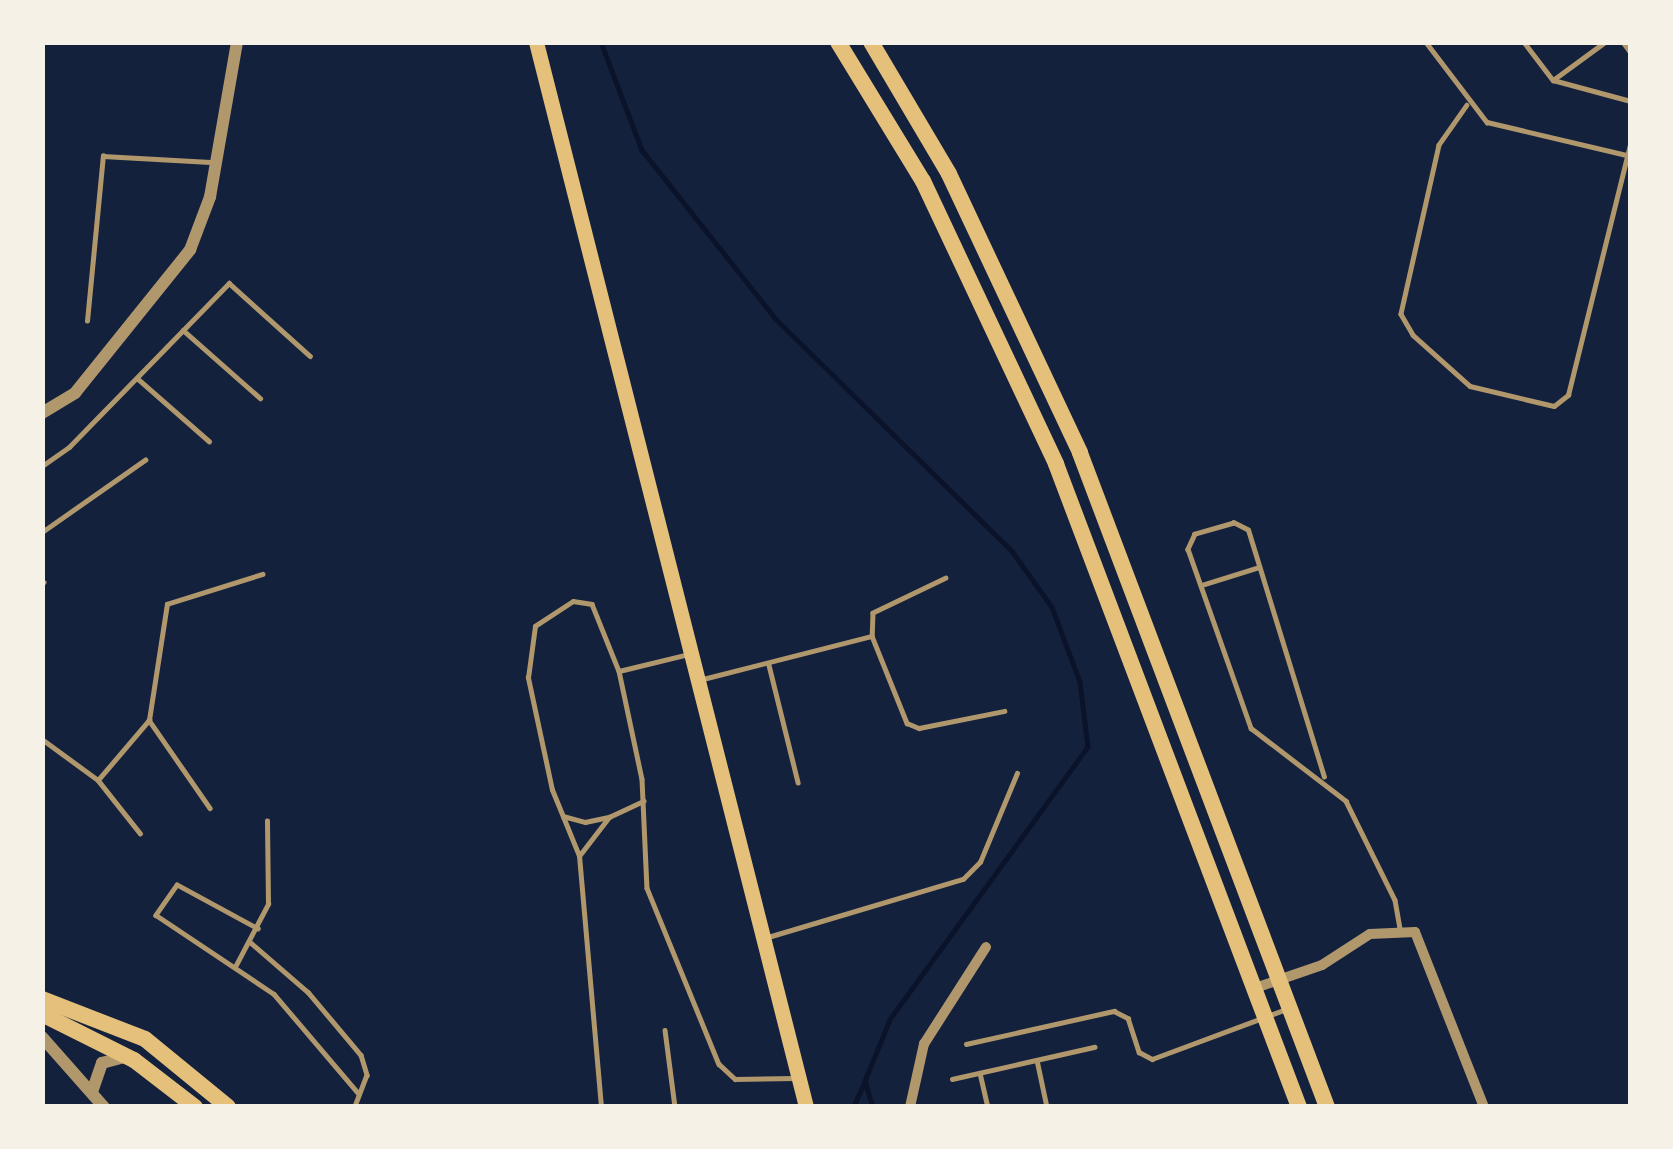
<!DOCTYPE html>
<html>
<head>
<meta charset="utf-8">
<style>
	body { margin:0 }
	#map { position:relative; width:1673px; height:1149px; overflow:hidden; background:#14213d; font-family:Lato,sans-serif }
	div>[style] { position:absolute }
	.stream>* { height:4.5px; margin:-2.25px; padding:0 2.25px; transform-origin:2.25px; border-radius:2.25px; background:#0b132b }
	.service>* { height:4.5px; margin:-2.25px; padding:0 2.25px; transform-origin:2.25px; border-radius:2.25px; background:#b1986c }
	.minor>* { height:10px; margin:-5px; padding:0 5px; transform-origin:5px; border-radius:5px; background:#b1986c }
	.tertiary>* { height:12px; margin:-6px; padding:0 6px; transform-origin:6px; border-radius:6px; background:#b1986c }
	.secondary>* { height:15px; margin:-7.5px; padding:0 7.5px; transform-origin:7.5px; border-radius:7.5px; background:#e5c07b }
	.trunk>* { height:16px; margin:-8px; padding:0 8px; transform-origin:8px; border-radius:8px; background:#e5c07b }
	span { translate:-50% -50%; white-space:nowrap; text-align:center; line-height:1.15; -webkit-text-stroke:9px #f6f1e7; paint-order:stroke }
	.frame { position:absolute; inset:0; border:45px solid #f6f1e7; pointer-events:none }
</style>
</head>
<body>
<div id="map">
	<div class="stream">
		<i style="left:601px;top:42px;width:116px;rotate:69.2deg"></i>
		<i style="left:642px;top:150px;width:216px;rotate:51.6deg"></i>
		<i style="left:776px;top:319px;width:331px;rotate:44.5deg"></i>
		<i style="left:1012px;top:551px;width:69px;rotate:54.5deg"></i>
		<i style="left:1052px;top:607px;width:80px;rotate:69.5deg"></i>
		<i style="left:1080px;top:682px;width:65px;rotate:83deg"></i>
		<i style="left:1088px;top:747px;width:337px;rotate:126deg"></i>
		<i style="left:890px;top:1020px;width:66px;rotate:112.3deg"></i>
		<i style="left:865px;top:1081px;width:27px;rotate:73deg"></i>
		<i style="left:853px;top:1107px;width:29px;rotate:-65deg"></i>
	</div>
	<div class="service">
		<i style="left:1426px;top:42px;width:101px;rotate:52.7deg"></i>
		<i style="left:1487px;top:122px;width:144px;rotate:13.3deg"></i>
		<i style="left:1524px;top:42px;width:48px;rotate:52.7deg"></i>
		<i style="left:1553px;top:80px;width:81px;rotate:15.1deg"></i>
		<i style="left:1623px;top:42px;width:14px;rotate:54deg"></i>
		<i style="left:1553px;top:80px;width:64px;rotate:-36.2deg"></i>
		<i style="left:1467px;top:105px;width:49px;rotate:125deg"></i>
		<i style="left:1439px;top:145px;width:173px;rotate:102.7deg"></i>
		<i style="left:1401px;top:314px;width:24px;rotate:60deg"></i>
		<i style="left:1413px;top:335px;width:76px;rotate:41.8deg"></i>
		<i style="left:1470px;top:386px;width:86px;rotate:13.4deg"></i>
		<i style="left:1554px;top:406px;width:18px;rotate:-38deg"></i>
		<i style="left:1568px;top:395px;width:263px;rotate:-76.1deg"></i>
		<i style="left:87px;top:321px;width:166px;rotate:-84.5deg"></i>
		<i style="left:103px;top:156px;width:107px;rotate:3.2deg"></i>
		<i style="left:183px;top:330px;width:103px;rotate:41.4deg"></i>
		<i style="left:137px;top:378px;width:96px;rotate:41.2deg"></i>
		<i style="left:42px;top:466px;width:33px;rotate:-35deg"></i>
		<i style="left:69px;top:447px;width:229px;rotate:-45.7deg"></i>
		<i style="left:229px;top:283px;width:109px;rotate:42deg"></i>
		<i style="left:42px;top:532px;width:126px;rotate:-35deg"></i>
		<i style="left:946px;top:578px;width:81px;rotate:154.4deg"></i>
		<i style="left:873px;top:613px;width:23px;rotate:92deg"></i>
		<i style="left:872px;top:636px;width:94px;rotate:68.1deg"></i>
		<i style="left:907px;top:723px;width:13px;rotate:23deg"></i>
		<i style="left:919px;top:728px;width:87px;rotate:-11.3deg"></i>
		<i style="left:42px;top:581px;width:2px;rotate:27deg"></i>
		<i style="left:1202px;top:585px;width:60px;rotate:-17.5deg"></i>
		<i style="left:769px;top:665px;width:121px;rotate:76.1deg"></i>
		<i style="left:619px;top:671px;width:72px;rotate:-13.7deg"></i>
		<i style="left:703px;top:679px;width:174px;rotate:-14.3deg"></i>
		<i style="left:149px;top:720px;width:107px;rotate:55.3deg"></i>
		<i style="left:42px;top:739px;width:69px;rotate:36.2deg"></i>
		<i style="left:98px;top:780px;width:68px;rotate:51.6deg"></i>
		<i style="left:1324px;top:777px;width:258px;rotate:-107.1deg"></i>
		<i style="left:1248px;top:530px;width:16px;rotate:-153deg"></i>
		<i style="left:1234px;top:523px;width:41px;rotate:164.2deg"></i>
		<i style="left:1195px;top:534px;width:17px;rotate:115deg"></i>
		<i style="left:1188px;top:549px;width:190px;rotate:70.6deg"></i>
		<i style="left:1251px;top:728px;width:120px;rotate:37.5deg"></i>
		<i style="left:1346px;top:801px;width:110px;rotate:63.7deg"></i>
		<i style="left:1395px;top:900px;width:28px;rotate:80deg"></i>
		<i style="left:98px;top:780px;width:79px;rotate:-49.6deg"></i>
		<i style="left:149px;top:720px;width:117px;rotate:-81.2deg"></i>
		<i style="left:167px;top:604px;width:100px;rotate:-17.5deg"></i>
		<i style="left:563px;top:816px;width:23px;rotate:15deg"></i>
		<i style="left:585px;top:822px;width:25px;rotate:-12deg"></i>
		<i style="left:579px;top:856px;width:49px;rotate:-52.4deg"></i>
		<i style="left:609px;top:817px;width:38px;rotate:-25deg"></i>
		<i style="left:258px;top:929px;width:92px;rotate:-151.5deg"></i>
		<i style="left:177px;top:885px;width:37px;rotate:125deg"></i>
		<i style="left:156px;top:915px;width:142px;rotate:33.8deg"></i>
		<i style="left:274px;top:994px;width:131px;rotate:49.6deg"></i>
		<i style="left:768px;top:937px;width:203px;rotate:-16.6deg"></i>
		<i style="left:963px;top:879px;width:24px;rotate:-45deg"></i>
		<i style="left:980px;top:862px;width:96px;rotate:-67.4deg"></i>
		<i style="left:250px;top:942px;width:77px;rotate:40.8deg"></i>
		<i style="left:308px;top:992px;width:82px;rotate:49.9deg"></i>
		<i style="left:361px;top:1055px;width:21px;rotate:73deg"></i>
		<i style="left:367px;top:1075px;width:34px;rotate:111deg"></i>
		<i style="left:236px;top:965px;width:69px;rotate:-62.3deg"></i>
		<i style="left:268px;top:904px;width:83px;rotate:-90.7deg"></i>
		<i style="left:665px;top:1030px;width:78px;rotate:82.6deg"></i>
		<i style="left:966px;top:1044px;width:152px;rotate:-12.6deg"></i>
		<i style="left:1114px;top:1011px;width:16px;rotate:27deg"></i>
		<i style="left:1128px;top:1018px;width:36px;rotate:72deg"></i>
		<i style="left:1139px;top:1052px;width:15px;rotate:28deg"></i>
		<i style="left:1152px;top:1059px;width:141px;rotate:-20.4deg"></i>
		<i style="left:1037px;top:1060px;width:48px;rotate:78deg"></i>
		<i style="left:980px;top:1073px;width:35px;rotate:77deg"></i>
		<i style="left:952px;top:1079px;width:146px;rotate:-12.7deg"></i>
		<i style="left:601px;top:1107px;width:252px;rotate:-95deg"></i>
		<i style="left:579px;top:856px;width:71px;rotate:-112.2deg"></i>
		<i style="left:552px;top:790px;width:115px;rotate:-102.1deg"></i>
		<i style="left:528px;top:678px;width:52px;rotate:-82.3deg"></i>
		<i style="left:535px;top:626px;width:45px;rotate:-33.3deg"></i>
		<i style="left:573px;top:601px;width:19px;rotate:9deg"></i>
		<i style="left:592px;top:604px;width:72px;rotate:68.1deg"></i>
		<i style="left:619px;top:671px;width:110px;rotate:78deg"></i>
		<i style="left:642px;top:779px;width:109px;rotate:87.4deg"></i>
		<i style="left:647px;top:888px;width:190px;rotate:67.8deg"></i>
		<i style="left:719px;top:1064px;width:22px;rotate:43deg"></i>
		<i style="left:735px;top:1079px;width:60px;rotate:-1deg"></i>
	</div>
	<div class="minor">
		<i style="left:1255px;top:988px;width:71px;rotate:-18.9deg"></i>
		<i style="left:1322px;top:965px;width:57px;rotate:-32.9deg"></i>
		<i style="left:1370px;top:934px;width:45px;rotate:-2.5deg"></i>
		<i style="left:1415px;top:932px;width:188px;rotate:68.5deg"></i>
		<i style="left:910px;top:1107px;width:65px;rotate:-77.5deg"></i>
		<i style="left:924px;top:1044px;width:115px;rotate:-57.4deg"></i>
	</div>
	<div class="tertiary">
		<i style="left:42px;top:413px;width:39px;rotate:-31deg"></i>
		<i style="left:75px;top:393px;width:184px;rotate:-51.2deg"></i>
		<i style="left:190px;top:250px;width:57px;rotate:-69.3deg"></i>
		<i style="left:210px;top:197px;width:157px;rotate:-80.1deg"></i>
		<i style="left:42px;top:1037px;width:94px;rotate:48.5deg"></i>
		<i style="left:92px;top:1092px;width:31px;rotate:-71deg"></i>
		<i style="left:102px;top:1063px;width:24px;rotate:-15deg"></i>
	</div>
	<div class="secondary">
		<i style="left:536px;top:42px;width:1099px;rotate:75.77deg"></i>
	</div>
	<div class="trunk">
		<i style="left:838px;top:42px;width:163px;rotate:58.6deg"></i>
		<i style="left:923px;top:181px;width:313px;rotate:64.8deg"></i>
		<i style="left:1056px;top:464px;width:687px;rotate:69.3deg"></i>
		<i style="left:871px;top:42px;width:153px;rotate:59.4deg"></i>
		<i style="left:949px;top:174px;width:308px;rotate:64.8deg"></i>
		<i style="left:1080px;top:453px;width:699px;rotate:69.31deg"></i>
		<i style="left:42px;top:999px;width:110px;rotate:21.2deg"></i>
		<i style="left:145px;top:1039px;width:107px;rotate:39.3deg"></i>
		<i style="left:42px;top:1014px;width:103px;rotate:26.6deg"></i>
		<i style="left:134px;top:1060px;width:77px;rotate:37.6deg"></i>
	</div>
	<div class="frame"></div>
</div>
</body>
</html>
